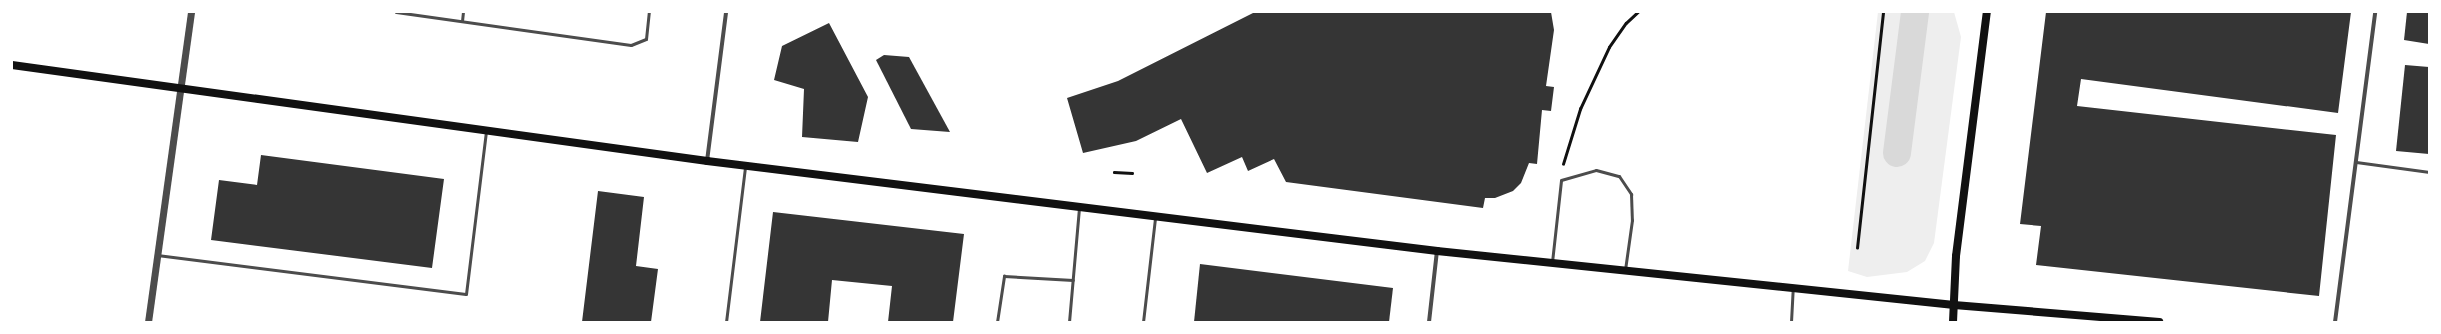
<!DOCTYPE html>
<html>
<head>
<meta charset="utf-8">
<style>
	body { margin:0 }
	#map { position:relative; width:2441px; height:334px; overflow:hidden; background:#fff; font-family:Montserrat,sans-serif }
	div>[style] { position:absolute }
	.green>* { inset:0; background:#eee }
	.canal>* { height:28px; margin:-14px; padding:0 14px; transform-origin:14px; border-radius:14px; background:#d9d9d9 }
	.building>* { inset:0; background:#353535 }
	.path>* { height:2.5px; margin:-1.25px; padding:0 1.25px; transform-origin:1.25px; border-radius:1.25px; background:#111 }
	.service>* { height:3px; margin:-1.5px; padding:0 1.5px; transform-origin:1.5px; border-radius:1.5px; background:#4c4c4c }
	.minor>* { height:4px; margin:-2px; padding:0 2px; transform-origin:2px; border-radius:2px; background:#4c4c4c }
	.tertiary>* { height:7px; margin:-3.5px; padding:0 3.5px; transform-origin:3.5px; border-radius:3.5px; background:#4c4c4c }
	.secondary>* { height:8px; margin:-4px; padding:0 4px; transform-origin:4px; border-radius:4px; background:#111 }
	span { translate:-50% -50%; white-space:nowrap; text-align:center; line-height:1.15; -webkit-text-stroke:3px #fff; paint-order:stroke }
	.frame { position:absolute; inset:0; border:13px solid #fff; pointer-events:none }
</style>
</head>
<body>
<div id="map">
	<div class="green">
		<i style="clip-path:polygon(1878px 12px,1954px 12px,1961px 37px,1934px 243px,1925px 261px,1907px 272px,1867px 277px,1848px 271px)"></i>
	</div>
	<div class="canal">
		<i style="left:1897px;top:153px;width:142px;rotate:-82.7deg"></i>
	</div>
	<div class="building">
		<i style="clip-path:polygon(1255px 12px,1551px 12px,1554px 30px,1546px 86px,1554px 87px,1551px 111px,1542px 110px,1537px 164px,1529px 163px,1521px 183px,1513px 191px,1495px 198px,1485px 198px,1483px 208px,1286px 182px,1274px 159px,1248px 171px,1242px 157px,1207px 173px,1181px 119px,1136px 141px,1083px 153px,1067px 98px,1118px 81px)"></i>
		<i style="clip-path:polygon(2046px 12px,2351px 12px,2338px 113px,2081px 79px,2077px 106px,2336px 135px,2319px 296px,2036px 265px,2041px 226px,2020px 224px)"></i>
		<i style="clip-path:polygon(2407px 12px,2429px 12px,2429px 44px,2404px 40px)"></i>
		<i style="clip-path:polygon(829px 23px,868px 97px,858px 142px,802px 137px,804px 89px,774px 80px,782px 46px)"></i>
		<i style="clip-path:polygon(884px 55px,909px 57px,950px 132px,911px 129px,876px 60px)"></i>
		<i style="clip-path:polygon(2405px 65px,2429px 67px,2429px 154px,2396px 151px)"></i>
		<i style="clip-path:polygon(261px 155px,444px 179px,432px 268px,211px 240px,219px 180px,257px 185px)"></i>
		<i style="clip-path:polygon(598px 191px,644px 197px,636px 266px,658px 269px,651px 322px,582px 322px)"></i>
		<i style="clip-path:polygon(773px 212px,964px 234px,953px 322px,888px 322px,892px 286px,832px 280px,828px 322px,760px 322px)"></i>
		<i style="clip-path:polygon(1200px 264px,1393px 288px,1389px 322px,1194px 322px)"></i>
	</div>
	<div class="path">
		<i style="left:1563px;top:164px;width:58px;rotate:-72.8deg"></i>
		<i style="left:1580px;top:109px;width:68px;rotate:-64.9deg"></i>
		<i style="left:1609px;top:47px;width:29px;rotate:-55deg"></i>
		<i style="left:1626px;top:23px;width:16px;rotate:-43deg"></i>
		<i style="left:1114px;top:172px;width:18px;rotate:3deg"></i>
		<i style="left:1857px;top:248px;width:237px;rotate:-83.7deg"></i>
	</div>
	<div class="service">
		<i style="left:396px;top:12px;width:237px;rotate:8deg"></i>
		<i style="left:631px;top:45px;width:16px;rotate:-22deg"></i>
		<i style="left:646px;top:39px;width:27px;rotate:-84deg"></i>
		<i style="left:462px;top:21px;width:9px;rotate:-84deg"></i>
		<i style="left:2356px;top:162px;width:74px;rotate:7.8deg"></i>
		<i style="left:157px;top:255px;width:311px;rotate:7.2deg"></i>
		<i style="left:466px;top:294px;width:163px;rotate:-83deg"></i>
		<i style="left:1552px;top:262px;width:82px;rotate:-83.7deg"></i>
		<i style="left:1561px;top:180px;width:36px;rotate:-16deg"></i>
		<i style="left:1596px;top:170px;width:24px;rotate:15deg"></i>
		<i style="left:1619px;top:176px;width:22px;rotate:56deg"></i>
		<i style="left:1631px;top:194px;width:26px;rotate:88deg"></i>
		<i style="left:1632px;top:220px;width:50px;rotate:98deg"></i>
		<i style="left:726px;top:322px;width:156px;rotate:-83deg"></i>
		<i style="left:997px;top:322px;width:47px;rotate:-81.3deg"></i>
		<i style="left:1004px;top:276px;width:69px;rotate:3.3deg"></i>
		<i style="left:1069px;top:322px;width:114px;rotate:-85deg"></i>
		<i style="left:1143px;top:322px;width:105px;rotate:-83.4deg"></i>
		<i style="left:1791px;top:322px;width:33px;rotate:-87deg"></i>
	</div>
	<div class="minor">
		<i style="left:707px;top:161px;width:150px;rotate:-82.7deg"></i>
		<i style="left:1429px;top:322px;width:71px;rotate:-83.6deg"></i>
		<i style="left:2335px;top:322px;width:313px;rotate:-82.6deg"></i>
	</div>
	<div class="tertiary">
		<i style="left:148px;top:322px;width:313px;rotate:-82.1deg"></i>
	</div>
	<div class="secondary">
		<i style="left:12px;top:65px;width:702px;rotate:7.86deg"></i>
		<i style="left:707px;top:161px;width:736px;rotate:7.03deg"></i>
		<i style="left:1437px;top:251px;width:520px;rotate:5.96deg"></i>
		<i style="left:1954px;top:305px;width:206px;rotate:4.7deg"></i>
		<i style="left:1953px;top:322px;width:66px;rotate:-87.4deg"></i>
		<i style="left:1956px;top:256px;width:246px;rotate:-82.8deg"></i>
	</div>
	<div class="frame"></div>
</div>
</body>
</html>
